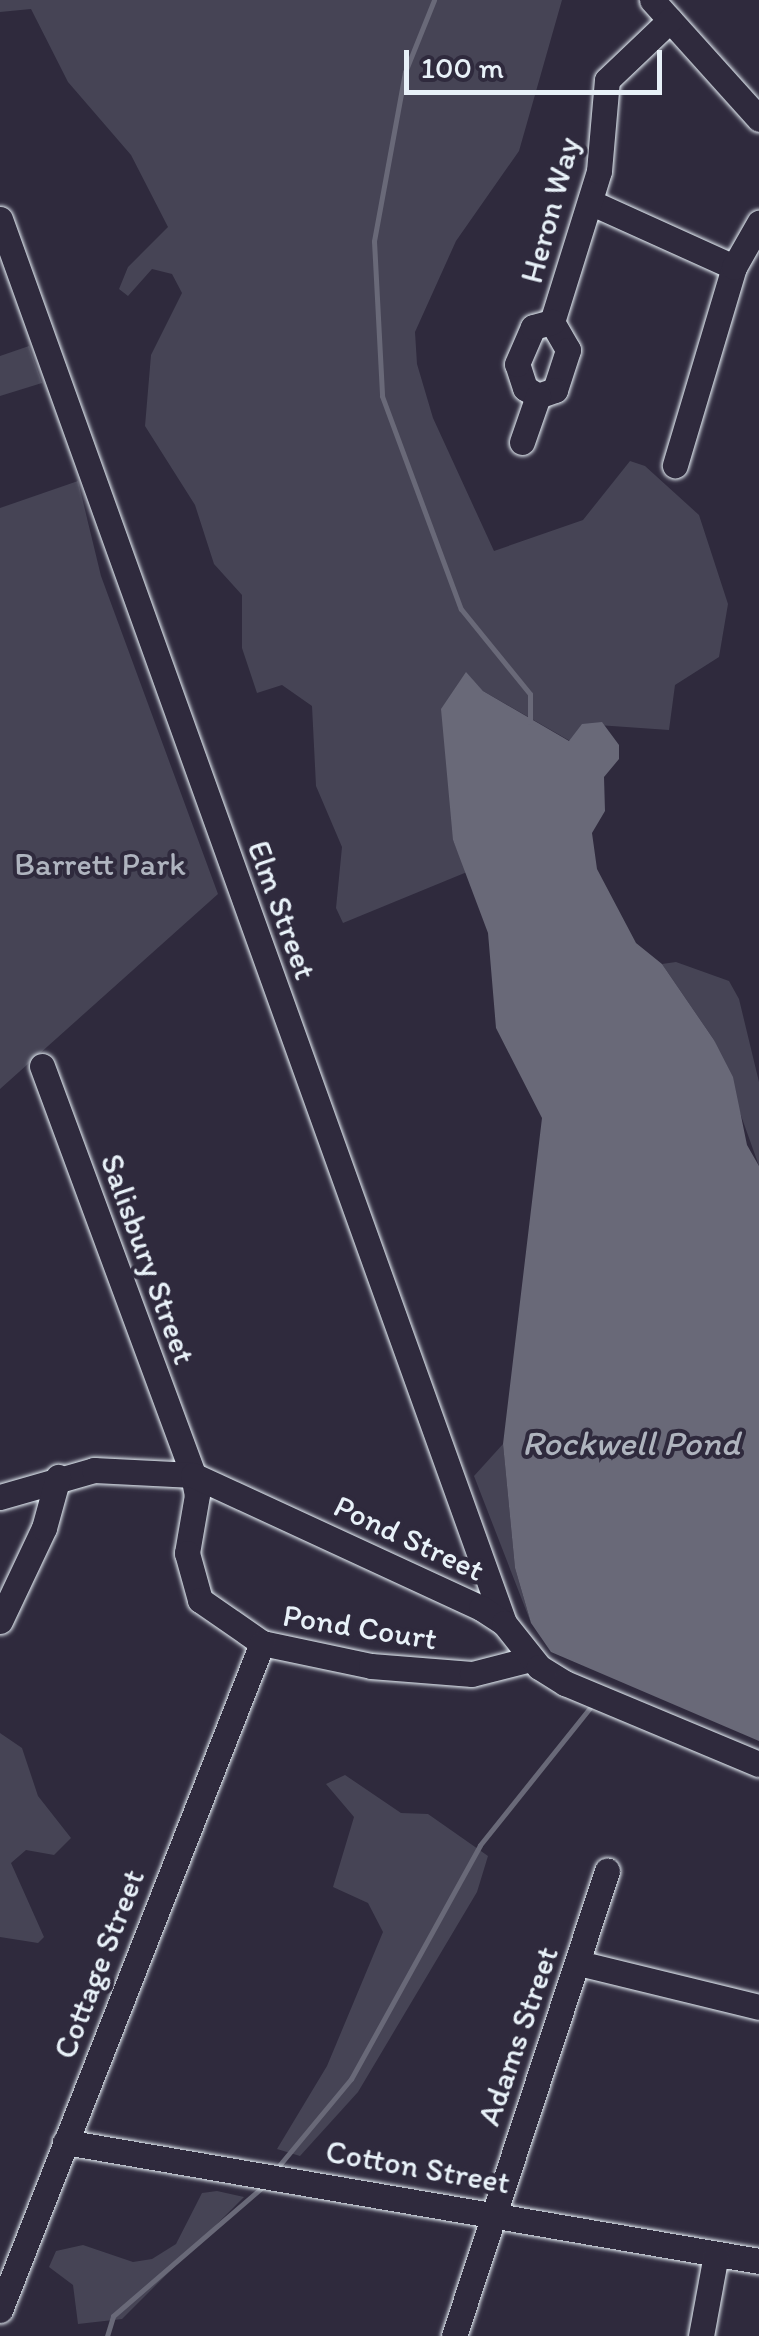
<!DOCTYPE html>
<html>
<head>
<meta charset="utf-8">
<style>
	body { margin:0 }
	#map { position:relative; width:759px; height:2336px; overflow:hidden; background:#2f2a3d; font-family:Itim,sans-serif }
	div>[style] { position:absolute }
	.green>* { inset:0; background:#464455 }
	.water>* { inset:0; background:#696978 }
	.stream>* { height:5px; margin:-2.5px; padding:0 2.5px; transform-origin:2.5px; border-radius:2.5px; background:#696978 }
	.roads { filter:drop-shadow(0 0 2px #e8f1f8) drop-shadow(0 0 2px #e8f1f8) }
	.minor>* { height:25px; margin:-12.5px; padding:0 12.5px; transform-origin:12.5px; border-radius:12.5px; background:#2f2a3d }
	span { translate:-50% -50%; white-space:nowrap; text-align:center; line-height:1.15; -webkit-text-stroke:8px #2f2a3d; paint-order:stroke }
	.street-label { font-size:32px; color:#e8f1f8 }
	.park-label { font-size:32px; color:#afb4bf }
	.water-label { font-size:35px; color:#afb4be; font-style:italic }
	.scale { position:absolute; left:404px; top:50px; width:258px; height:45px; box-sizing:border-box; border:5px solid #e8f1f8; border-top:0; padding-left:12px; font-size:30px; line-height:35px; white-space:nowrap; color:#e8f1f8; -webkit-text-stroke:8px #2f2a3d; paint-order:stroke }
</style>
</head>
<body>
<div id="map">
	<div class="green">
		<i style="clip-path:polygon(0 0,562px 0,519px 151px,456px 241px,415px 332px,417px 364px,433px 418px,494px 551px,583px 520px,630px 461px,645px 466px,699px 515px,728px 604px,719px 657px,675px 685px,669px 730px,583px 724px,570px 741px,483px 691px,466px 673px,453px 840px,467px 872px,343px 923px,336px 908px,342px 847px,316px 786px,312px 706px,282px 685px,257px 693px,242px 648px,242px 595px,214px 564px,195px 505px,145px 426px,151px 355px,182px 293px,172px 274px,152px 269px,128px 296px,119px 289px,128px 267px,168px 227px,131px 155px,68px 82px,31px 9px,0 12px)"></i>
		<i style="clip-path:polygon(29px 346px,42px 383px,0 396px,0 356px)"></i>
		<i style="clip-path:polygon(78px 481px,101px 576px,218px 894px,0 1089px,0 508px)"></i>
		<i style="clip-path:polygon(676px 962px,729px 981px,739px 999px,759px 1082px,759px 1166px,714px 1040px,662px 964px)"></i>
		<i style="clip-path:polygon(503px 1444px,515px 1568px,531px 1623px,474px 1476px)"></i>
		<i style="clip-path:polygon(0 1733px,22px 1748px,38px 1796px,71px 1838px,54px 1855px,26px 1850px,11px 1863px,44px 1937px,38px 1943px,0 1937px)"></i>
		<i style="clip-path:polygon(345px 1775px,401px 1813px,428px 1814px,488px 1856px,477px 1892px,358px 2092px,300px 2156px,277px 2149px,327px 2066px,383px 1932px,368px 1903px,333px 1887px,354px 1817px,326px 1784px)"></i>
		<i style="clip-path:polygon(217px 2191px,244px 2197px,122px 2319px,78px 2324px,73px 2285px,49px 2267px,56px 2251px,83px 2245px,133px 2262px,152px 2259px,176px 2244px,202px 2193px)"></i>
	</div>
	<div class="water">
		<i style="clip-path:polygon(466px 672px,483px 691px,569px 741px,582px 724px,602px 722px,619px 745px,619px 759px,604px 777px,605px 811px,592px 833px,597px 869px,636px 943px,662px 964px,714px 1040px,733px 1077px,747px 1145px,759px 1166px,759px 1741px,551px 1652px,531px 1623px,515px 1568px,503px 1444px,542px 1118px,496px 1028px,488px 933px,453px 840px,441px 709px)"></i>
	</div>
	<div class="stream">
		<i style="left:434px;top:0;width:78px;rotate:111.9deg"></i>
		<i style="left:405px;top:72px;width:172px;rotate:100.4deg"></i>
		<i style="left:374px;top:241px;width:155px;rotate:87deg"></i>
		<i style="left:382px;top:396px;width:227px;rotate:69.7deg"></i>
		<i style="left:461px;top:609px;width:109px;rotate:50.9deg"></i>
		<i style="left:530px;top:694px;width:28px;rotate:90deg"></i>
		<i style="left:277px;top:2168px;width:116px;rotate:-50.3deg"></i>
		<i style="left:351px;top:2079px;width:267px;rotate:-61.1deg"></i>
		<i style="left:480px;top:1845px;width:181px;rotate:-51.3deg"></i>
		<i style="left:107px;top:2336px;width:21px;rotate:-73deg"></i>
		<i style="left:113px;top:2316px;width:201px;rotate:-40.8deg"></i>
	</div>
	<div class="roads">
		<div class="minor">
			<i style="left:652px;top:0;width:160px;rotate:48deg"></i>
			<i style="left:590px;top:202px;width:158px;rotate:24.3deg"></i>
			<i style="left:734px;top:267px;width:207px;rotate:106.6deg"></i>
			<i style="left:0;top:219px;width:1492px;rotate:70.25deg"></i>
			<i style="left:734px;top:267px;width:51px;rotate:-60.4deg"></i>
			<i style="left:552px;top:322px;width:158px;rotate:-72.7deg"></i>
			<i style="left:599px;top:171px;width:91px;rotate:-85deg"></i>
			<i style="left:607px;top:80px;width:87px;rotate:-43.6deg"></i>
			<i style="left:552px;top:322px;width:32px;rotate:60deg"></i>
			<i style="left:568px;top:350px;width:42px;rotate:108deg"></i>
			<i style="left:555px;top:390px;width:18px;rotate:161deg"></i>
			<i style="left:538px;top:396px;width:15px;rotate:-148deg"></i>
			<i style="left:525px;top:388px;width:25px;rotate:-108deg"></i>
			<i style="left:517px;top:364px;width:40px;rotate:-66.6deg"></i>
			<i style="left:533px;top:327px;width:20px;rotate:-15deg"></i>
			<i style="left:522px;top:442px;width:49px;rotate:-70.8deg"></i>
			<i style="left:42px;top:1066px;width:436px;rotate:69.7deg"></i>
			<i style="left:193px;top:1475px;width:20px;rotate:79deg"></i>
			<i style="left:197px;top:1495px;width:59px;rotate:99.8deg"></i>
			<i style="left:187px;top:1553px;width:49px;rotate:74.5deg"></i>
			<i style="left:200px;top:1600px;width:75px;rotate:34.7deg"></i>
			<i style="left:262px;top:1643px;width:111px;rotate:11.9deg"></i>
			<i style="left:371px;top:1666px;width:101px;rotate:4.5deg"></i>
			<i style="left:472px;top:1674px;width:61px;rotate:-14.3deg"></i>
			<i style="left:0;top:1497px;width:98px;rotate:-16deg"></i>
			<i style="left:94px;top:1470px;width:99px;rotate:2.9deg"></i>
			<i style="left:193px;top:1475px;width:317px;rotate:24.8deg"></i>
			<i style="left:481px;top:1608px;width:27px;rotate:33deg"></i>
			<i style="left:504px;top:1623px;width:56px;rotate:51.5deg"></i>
			<i style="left:539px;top:1667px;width:31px;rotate:32deg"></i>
			<i style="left:565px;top:1683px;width:210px;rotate:22.7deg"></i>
			<i style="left:0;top:1621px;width:103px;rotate:-64.7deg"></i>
			<i style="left:44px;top:1528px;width:53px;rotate:-74.6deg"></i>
			<i style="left:579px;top:1963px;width:185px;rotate:13.7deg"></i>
			<i style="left:65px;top:2142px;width:704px;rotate:9.73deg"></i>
			<i style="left:0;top:2310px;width:717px;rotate:-68.55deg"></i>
			<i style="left:454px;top:2336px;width:490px;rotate:-71.8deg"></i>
			<i style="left:701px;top:2336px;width:83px;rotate:-79.6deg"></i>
		</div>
	</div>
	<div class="street-label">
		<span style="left:550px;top:210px;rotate:-75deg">Heron Way</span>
		<span style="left:282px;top:910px;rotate:70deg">Elm Street</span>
		<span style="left:148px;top:1259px;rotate:70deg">Salisbury Street</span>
		<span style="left:409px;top:1538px;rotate:25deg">Pond Street</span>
		<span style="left:360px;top:1627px;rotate:9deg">Pond Court</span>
		<span style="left:99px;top:1964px;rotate:-69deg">Cottage Street</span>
		<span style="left:518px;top:2036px;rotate:-71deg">Adams Street</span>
		<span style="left:418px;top:2167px;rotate:10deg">Cotton Street</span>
	</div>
	<div class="park-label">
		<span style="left:100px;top:864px">Barrett Park</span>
	</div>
	<div class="water-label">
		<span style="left:631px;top:1443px">Rockwell Pond</span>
	</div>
	<div class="scale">100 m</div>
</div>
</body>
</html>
